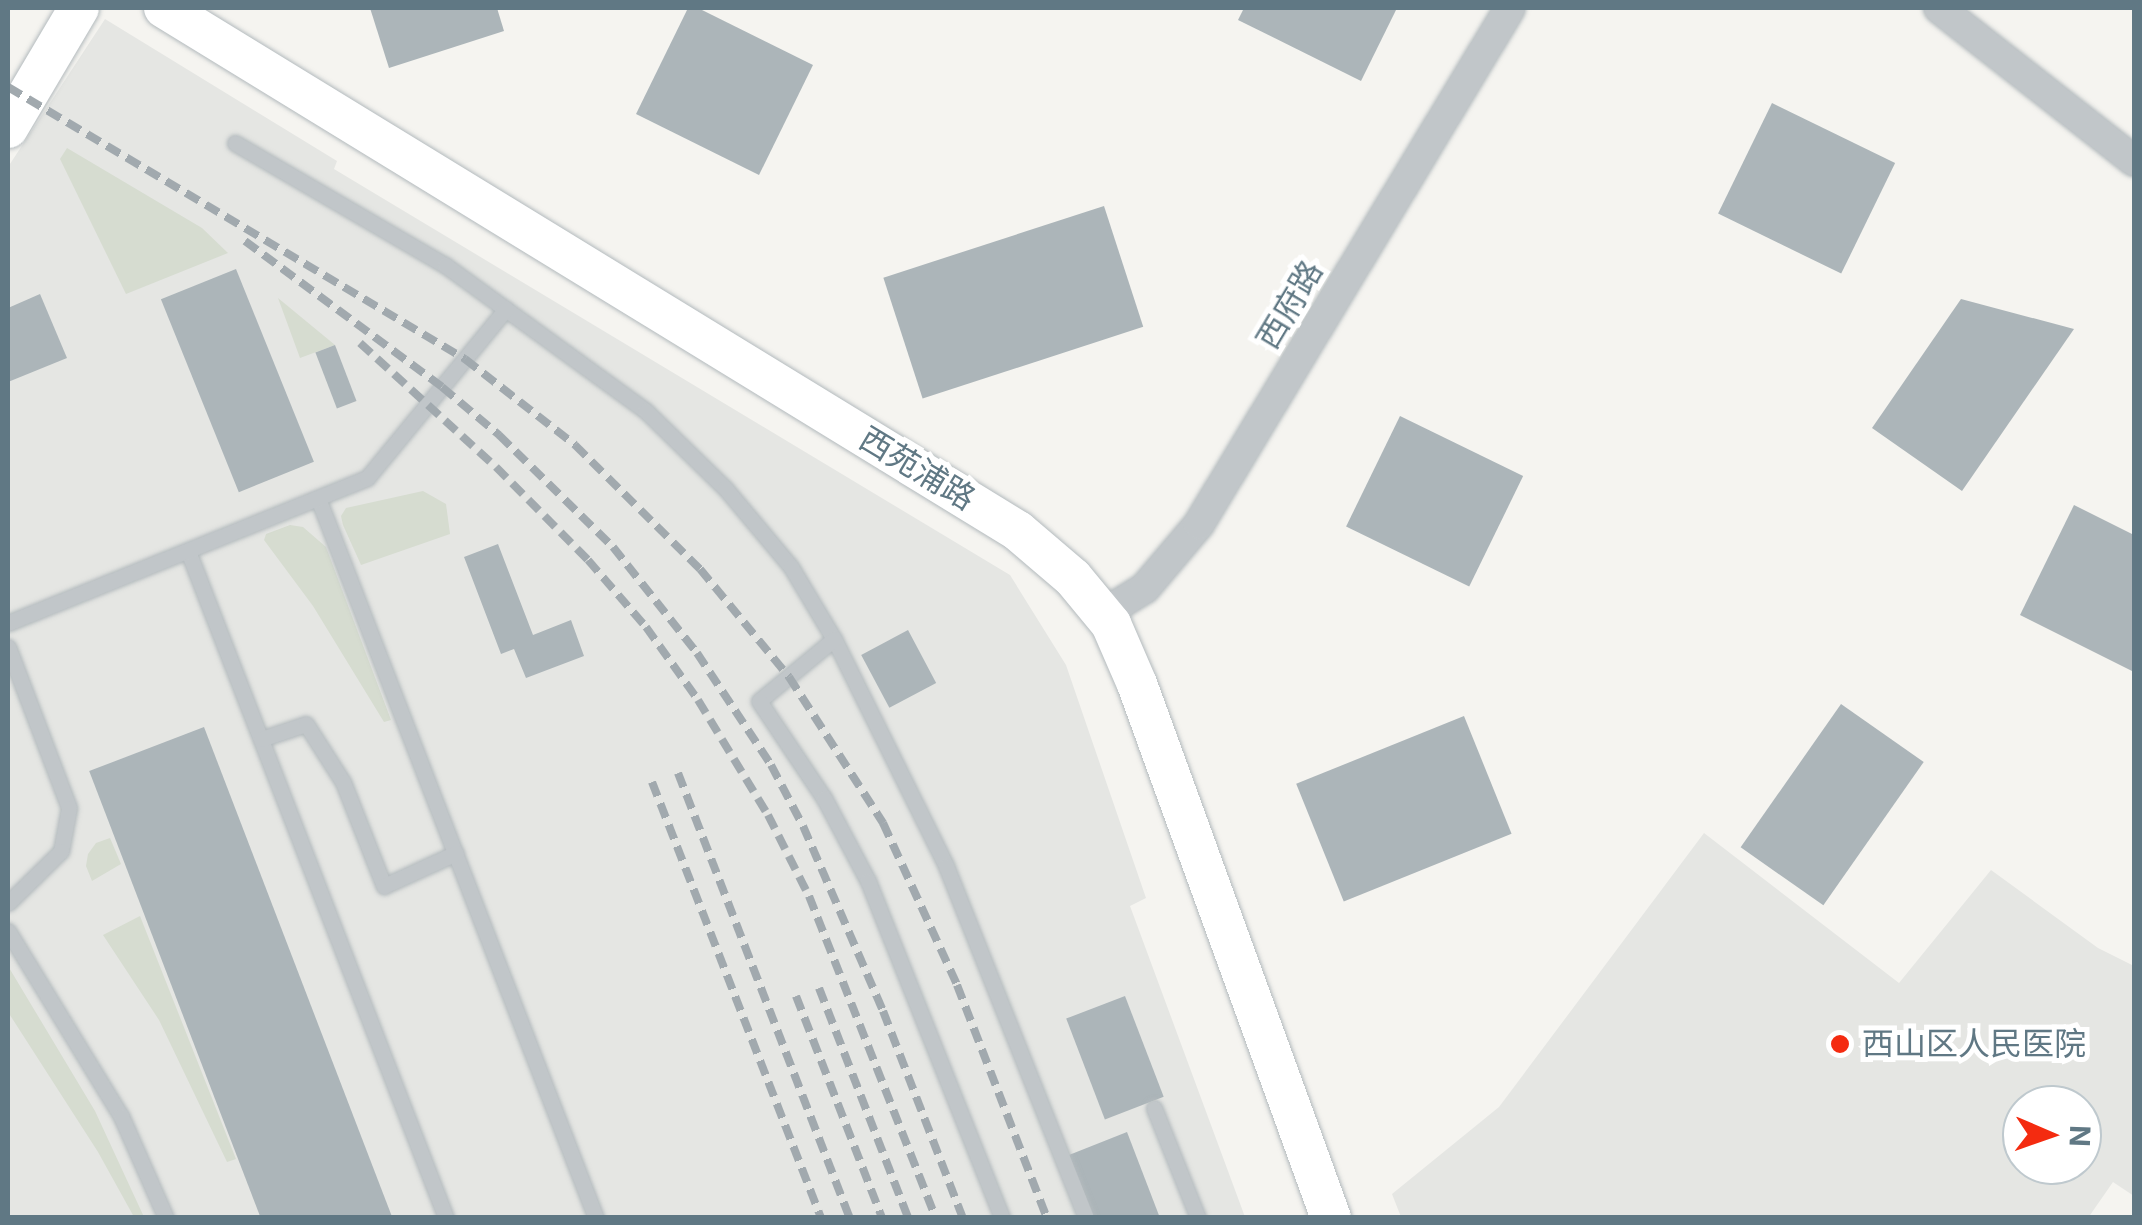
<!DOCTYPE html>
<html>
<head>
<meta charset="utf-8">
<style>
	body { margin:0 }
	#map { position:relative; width:2142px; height:1225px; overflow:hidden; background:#f5f4f0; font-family:Inter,"Noto Sans SC",sans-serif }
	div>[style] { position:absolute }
	.built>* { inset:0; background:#e5e6e3 }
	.green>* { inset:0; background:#d6dcd0 }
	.building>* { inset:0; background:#acb5b9; transform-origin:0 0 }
	.roads { filter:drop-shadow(0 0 2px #b3babd) drop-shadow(0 0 2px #b3babd) }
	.lane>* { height:15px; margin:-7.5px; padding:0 7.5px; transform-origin:7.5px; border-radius:7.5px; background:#c1c6c9 }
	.street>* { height:30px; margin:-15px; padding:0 15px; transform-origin:15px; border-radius:15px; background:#c1c6c9 }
	.secondary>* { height:40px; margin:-20px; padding:0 20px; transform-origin:20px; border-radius:20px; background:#fff }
	.rail>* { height:8px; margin-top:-4px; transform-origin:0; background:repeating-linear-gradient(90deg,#a1a9ae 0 15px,transparent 0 23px) }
	.dots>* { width:28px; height:28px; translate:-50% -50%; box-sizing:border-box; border:5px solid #fff; border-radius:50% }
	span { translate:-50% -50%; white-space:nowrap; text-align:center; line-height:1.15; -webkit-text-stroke:10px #fff; paint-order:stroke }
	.street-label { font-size:32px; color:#607884 }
	.poi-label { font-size:32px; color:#607884 }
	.left { translate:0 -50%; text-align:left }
	.frame { position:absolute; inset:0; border:10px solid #607884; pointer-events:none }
	.north { position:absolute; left:2002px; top:1085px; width:100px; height:100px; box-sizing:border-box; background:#fff; border:2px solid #bfc9ce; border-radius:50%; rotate:92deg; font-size:28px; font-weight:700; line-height:40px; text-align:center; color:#607884 }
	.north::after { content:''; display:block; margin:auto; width:35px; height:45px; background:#f42b10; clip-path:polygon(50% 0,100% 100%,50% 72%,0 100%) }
</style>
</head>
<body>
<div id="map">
	<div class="built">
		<i style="clip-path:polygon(105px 19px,337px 161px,334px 169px,1010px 575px,1066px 665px,1146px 898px,1130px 906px,1245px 1217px,8px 1218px,8px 167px)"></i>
		<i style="clip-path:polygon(evenodd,1704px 833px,1899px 983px,1991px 870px,2098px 948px,2134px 966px,2134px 1196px,2113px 1182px,2088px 1218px,1401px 1217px,1392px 1194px,1499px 1107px,1704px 833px,2022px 1105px,2082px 1105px,2082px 1165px,2022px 1165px,2022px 1105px)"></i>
	</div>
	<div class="green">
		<i style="clip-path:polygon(67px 148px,202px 228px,228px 253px,126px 294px,60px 159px)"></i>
		<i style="clip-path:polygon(278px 298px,335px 345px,300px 358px)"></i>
		<i style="clip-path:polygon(423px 491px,446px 504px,450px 534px,361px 565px,343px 525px,341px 516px,346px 508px)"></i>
		<i style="clip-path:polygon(290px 525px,303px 527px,326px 547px,391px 720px,384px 722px,313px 606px,264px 540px,266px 534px)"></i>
		<i style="clip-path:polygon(110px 838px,121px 864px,92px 881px,86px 866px,88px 854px,96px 843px)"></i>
		<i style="clip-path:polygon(140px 916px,236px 1159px,227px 1162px,159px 1020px,103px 935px)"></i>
		<i style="clip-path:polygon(8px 966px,95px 1111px,144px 1217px,134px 1217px,98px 1152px,8px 1012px)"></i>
	</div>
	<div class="building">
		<i style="clip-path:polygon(370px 8px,497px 8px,504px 31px,389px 68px)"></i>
		<i style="clip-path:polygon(688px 8px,698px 8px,813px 65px,759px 175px,636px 114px)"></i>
		<i style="clip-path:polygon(1244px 8px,1397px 8px,1361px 81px,1238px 20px)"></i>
		<i style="left:1772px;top:103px;width:137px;height:123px;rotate:26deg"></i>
		<i style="left:1104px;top:206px;width:127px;height:232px;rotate:72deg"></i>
		<i style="left:236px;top:269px;width:208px;height:81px;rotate:68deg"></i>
		<i style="clip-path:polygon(40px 294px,67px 358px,8px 382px,8px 308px)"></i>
		<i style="clip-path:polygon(1961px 299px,2074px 329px,1962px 491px,1872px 428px)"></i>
		<i style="left:335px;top:345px;width:60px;height:21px;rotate:69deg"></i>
		<i style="left:1400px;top:416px;width:137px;height:123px;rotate:26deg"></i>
		<i style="clip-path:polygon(2074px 505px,2134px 535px,2134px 672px,2020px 615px)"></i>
		<i style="clip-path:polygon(498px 544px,533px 635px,571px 620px,584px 656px,526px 678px,514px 649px,501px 654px,464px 557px)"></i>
		<i style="left:908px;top:630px;width:60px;height:53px;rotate:62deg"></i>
		<i style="left:1841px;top:704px;width:101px;height:175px;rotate:35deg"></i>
		<i style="left:1464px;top:716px;width:127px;height:181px;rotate:68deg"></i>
		<i style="left:204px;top:727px;width:526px;height:123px;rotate:69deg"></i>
		<i style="left:1125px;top:996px;width:108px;height:63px;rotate:69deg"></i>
		<i style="clip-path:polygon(1127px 1132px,1160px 1218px,1093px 1218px,1069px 1155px)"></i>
	</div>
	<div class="roads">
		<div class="lane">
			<i style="left:235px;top:143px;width:243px;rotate:30.2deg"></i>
			<i style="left:445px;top:265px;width:248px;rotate:36deg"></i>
			<i style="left:646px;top:411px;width:110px;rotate:44.3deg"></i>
			<i style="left:725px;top:488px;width:103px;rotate:50.1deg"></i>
			<i style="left:791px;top:567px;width:84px;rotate:59.2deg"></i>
			<i style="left:834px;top:639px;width:253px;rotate:63.7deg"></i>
			<i style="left:946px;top:866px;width:379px;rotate:68.3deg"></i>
			<i style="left:318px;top:498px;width:772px;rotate:68.89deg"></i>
			<i style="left:188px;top:551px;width:715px;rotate:68.85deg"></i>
			<i style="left:8px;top:623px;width:387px;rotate:-22deg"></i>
			<i style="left:367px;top:478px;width:219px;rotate:-50.6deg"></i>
			<i style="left:834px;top:639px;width:97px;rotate:140.4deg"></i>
			<i style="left:759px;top:701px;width:117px;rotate:56.2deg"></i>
			<i style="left:824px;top:798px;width:94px;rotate:62.1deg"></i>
			<i style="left:868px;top:881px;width:363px;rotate:68.3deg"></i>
			<i style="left:8px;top:647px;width:172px;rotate:69.2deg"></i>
			<i style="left:69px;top:808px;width:44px;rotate:100.5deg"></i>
			<i style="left:61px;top:851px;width:74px;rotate:135.5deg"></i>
			<i style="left:261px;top:739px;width:47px;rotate:-18.4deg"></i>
			<i style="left:306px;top:724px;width:69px;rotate:57.5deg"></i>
			<i style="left:343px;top:782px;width:112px;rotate:68.5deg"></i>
			<i style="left:384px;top:886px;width:79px;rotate:-24.6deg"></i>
			<i style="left:8px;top:931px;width:217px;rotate:58.6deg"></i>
			<i style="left:121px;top:1116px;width:111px;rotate:66.2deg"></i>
			<i style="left:1154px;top:1108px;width:118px;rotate:68.2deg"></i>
		</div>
		<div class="street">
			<i style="left:1939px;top:8px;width:248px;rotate:38.1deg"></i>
			<i style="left:1103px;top:614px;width:49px;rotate:-31.8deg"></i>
			<i style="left:1145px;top:588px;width:84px;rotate:-49.8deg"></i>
			<i style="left:1199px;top:524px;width:602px;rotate:-58.92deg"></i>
		</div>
		<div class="secondary">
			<i style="left:164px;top:8px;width:1001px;rotate:31.48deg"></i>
			<i style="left:1018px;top:531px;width:72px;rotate:40.5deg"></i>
			<i style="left:1073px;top:578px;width:60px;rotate:50.4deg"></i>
			<i style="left:1111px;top:624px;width:65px;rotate:66.6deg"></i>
			<i style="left:1137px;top:684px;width:568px;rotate:70.03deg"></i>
			<i style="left:8px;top:128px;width:139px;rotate:-59.4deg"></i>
		</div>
	</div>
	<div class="rail">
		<i style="left:8px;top:87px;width:532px;rotate:30.76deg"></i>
		<i style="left:465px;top:359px;width:140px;rotate:38deg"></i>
		<i style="left:575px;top:445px;width:176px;rotate:44.8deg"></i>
		<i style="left:700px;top:569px;width:140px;rotate:50.5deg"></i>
		<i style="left:789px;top:677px;width:174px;rotate:57.2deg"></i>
		<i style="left:883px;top:823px;width:178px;rotate:65.4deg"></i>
		<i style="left:957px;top:985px;width:250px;rotate:68.9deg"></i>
		<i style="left:245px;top:241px;width:245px;rotate:36.5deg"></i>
		<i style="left:442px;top:387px;width:75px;rotate:40.1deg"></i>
		<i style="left:499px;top:435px;width:160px;rotate:44.5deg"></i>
		<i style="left:613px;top:547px;width:135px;rotate:51.6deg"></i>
		<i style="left:697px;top:653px;width:134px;rotate:56.5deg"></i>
		<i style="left:771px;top:765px;width:69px;rotate:62.3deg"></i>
		<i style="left:803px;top:826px;width:202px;rotate:66.6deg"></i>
		<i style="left:883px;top:1011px;width:222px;rotate:68.9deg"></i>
		<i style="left:360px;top:343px;width:184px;rotate:42.4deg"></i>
		<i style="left:496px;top:467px;width:131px;rotate:45.3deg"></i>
		<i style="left:588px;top:560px;width:89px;rotate:49.1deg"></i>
		<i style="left:646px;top:627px;width:90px;rotate:54.5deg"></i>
		<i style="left:698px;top:700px;width:135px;rotate:58.7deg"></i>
		<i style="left:768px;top:815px;width:91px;rotate:63.2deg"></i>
		<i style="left:809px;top:896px;width:346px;rotate:68.5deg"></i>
		<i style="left:678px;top:773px;width:477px;rotate:68.9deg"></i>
		<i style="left:652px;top:782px;width:468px;rotate:68.8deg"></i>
		<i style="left:819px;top:988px;width:247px;rotate:68.8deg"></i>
		<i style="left:796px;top:996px;width:238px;rotate:68.8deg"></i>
	</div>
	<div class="dots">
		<i style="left:1840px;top:1044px;background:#f42b10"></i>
	</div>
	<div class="street-label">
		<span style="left:1290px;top:305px;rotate:-59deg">西府路</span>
		<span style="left:917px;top:469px;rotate:31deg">西苑浦路</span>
	</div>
	<div class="poi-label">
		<span class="left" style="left:1862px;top:1044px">西山区人民医院</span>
	</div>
	<div class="frame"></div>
	<div class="north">N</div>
</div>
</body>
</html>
